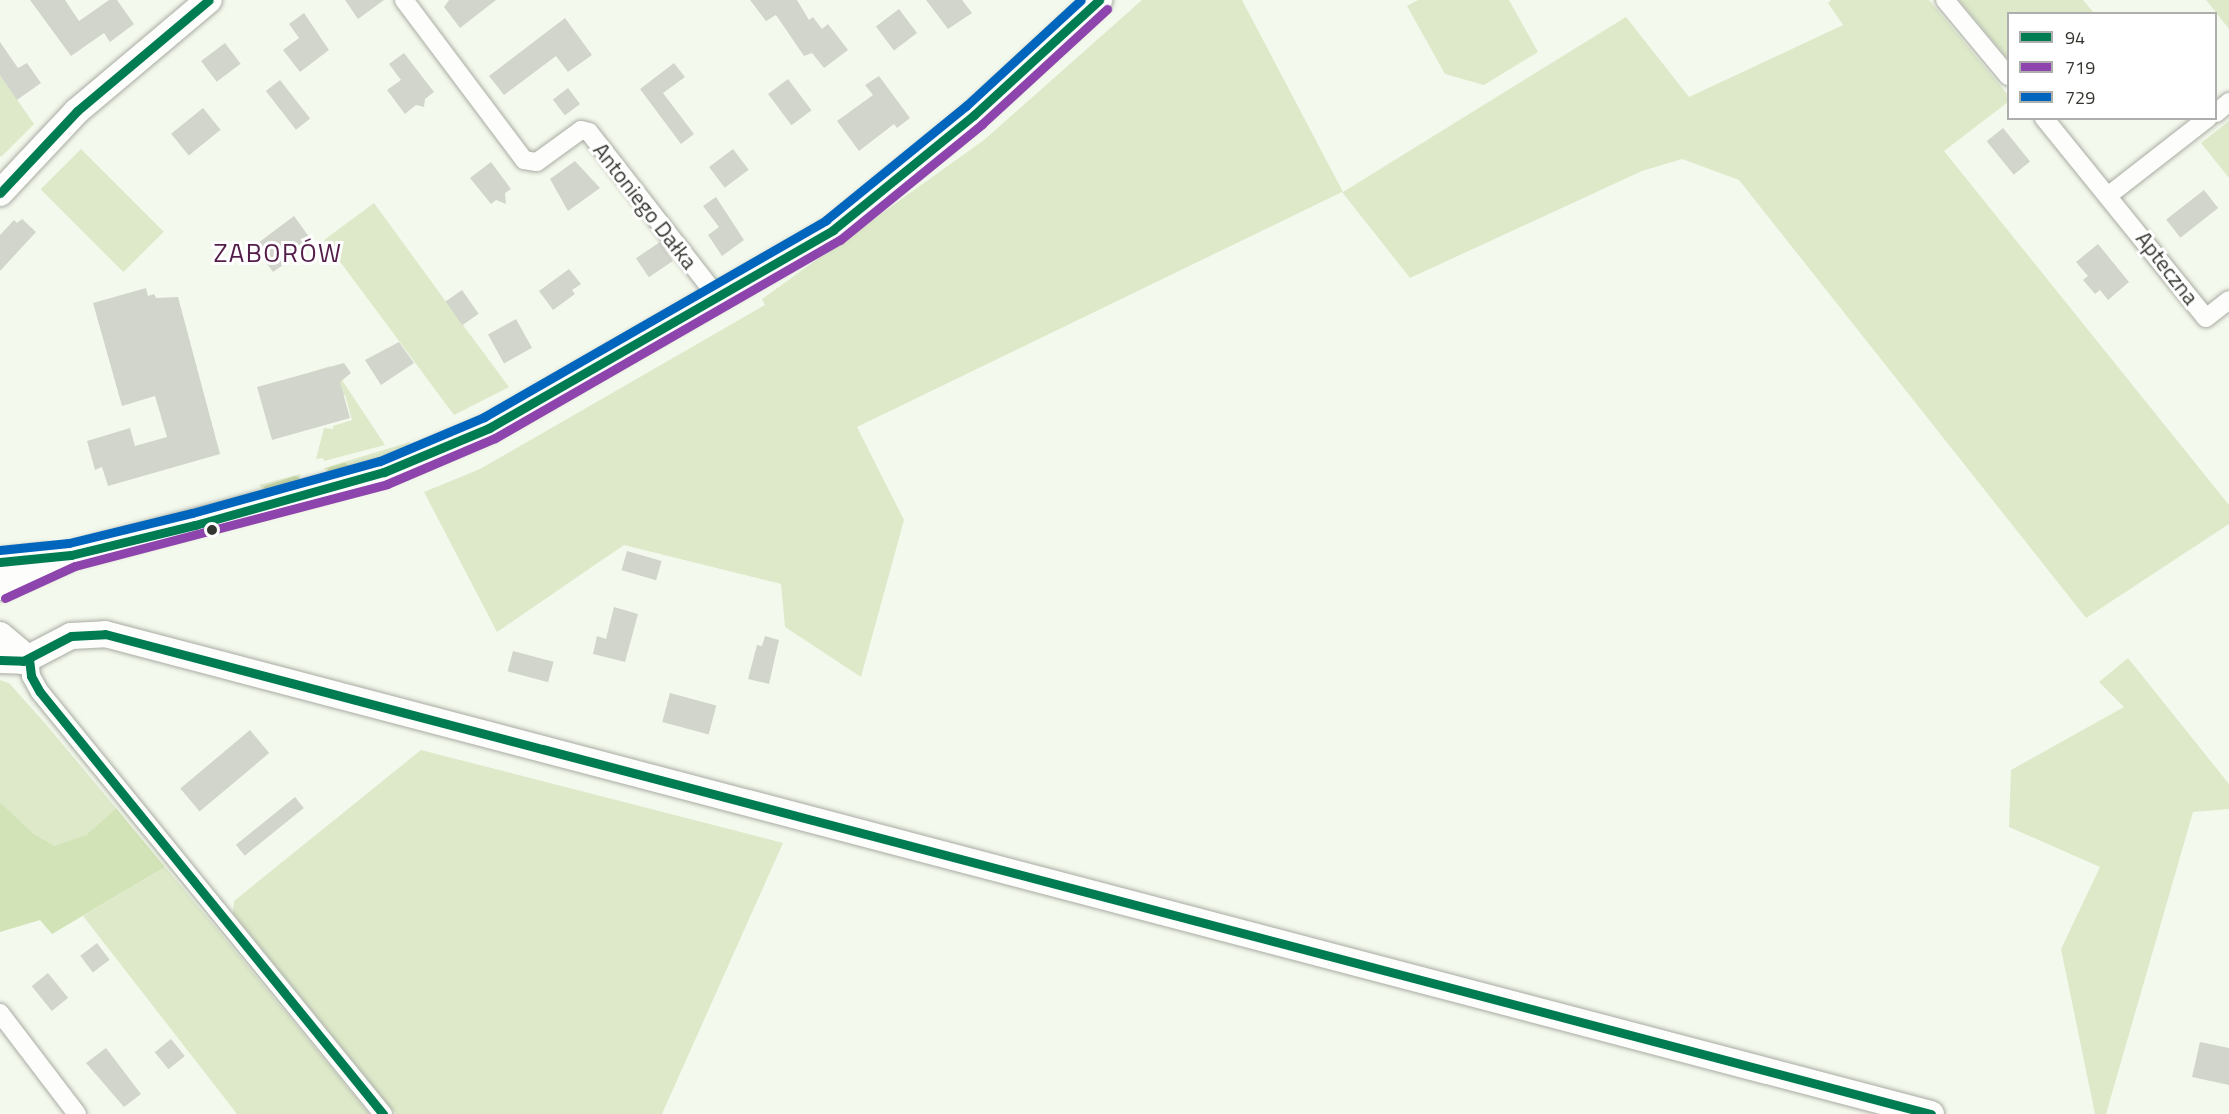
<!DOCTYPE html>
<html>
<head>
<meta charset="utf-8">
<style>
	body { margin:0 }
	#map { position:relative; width:2229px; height:1114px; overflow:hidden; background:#f4f9ed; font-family:"Titillium Web",sans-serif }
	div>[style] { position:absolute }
	.green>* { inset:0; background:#dde9c9; transform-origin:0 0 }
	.forest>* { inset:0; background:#d2e3b7 }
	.stream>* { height:6px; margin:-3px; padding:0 3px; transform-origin:3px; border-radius:3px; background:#c6d9a5 }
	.building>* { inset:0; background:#d2d5cc; transform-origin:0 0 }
	.roads { filter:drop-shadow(0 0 2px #a8aba2) drop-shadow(0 0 2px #a8aba2) }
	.street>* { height:18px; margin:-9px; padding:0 9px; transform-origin:9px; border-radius:9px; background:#fdfefc }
	.secondary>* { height:26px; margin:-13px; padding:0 13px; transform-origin:13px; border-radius:13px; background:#fdfefc }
	.bus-1>* { height:9px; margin:-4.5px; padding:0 4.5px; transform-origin:4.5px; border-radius:4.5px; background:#007c52 }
	.bus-2>* { height:9px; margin:-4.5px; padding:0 4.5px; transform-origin:4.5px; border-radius:4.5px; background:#8e44ad }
	.bus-3>* { height:9px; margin:-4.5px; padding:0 4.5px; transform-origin:4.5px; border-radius:4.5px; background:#0065bd }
	.dots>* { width:16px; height:16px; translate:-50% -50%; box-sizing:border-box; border:3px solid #fff; border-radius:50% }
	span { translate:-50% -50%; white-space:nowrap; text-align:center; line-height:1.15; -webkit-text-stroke:6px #fff; paint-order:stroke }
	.street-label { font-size:22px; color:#34372f }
	.quarter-label { font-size:26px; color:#531d4a; letter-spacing:1.5px }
	.legend { position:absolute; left:2007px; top:12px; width:210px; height:108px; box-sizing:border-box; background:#fff; border:2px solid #aeafac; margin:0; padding:8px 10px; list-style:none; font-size:18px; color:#34372f }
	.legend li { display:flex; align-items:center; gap:12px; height:30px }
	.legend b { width:30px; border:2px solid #aeafac }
</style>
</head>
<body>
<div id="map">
	<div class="green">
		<i style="clip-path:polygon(1142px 0,1242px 0,1343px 192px,1626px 17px,1689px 97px,1843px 25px,1828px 3px,1831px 0,1929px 0,2008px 95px,2008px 102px,1944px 151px,2229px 505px,2229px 524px,2086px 618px,1739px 180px,1682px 159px,1642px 171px,1410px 278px,1342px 192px,857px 427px,904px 520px,861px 677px,785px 627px,781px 584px,624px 545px,497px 632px,424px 492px,480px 469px,765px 305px,762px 299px,984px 140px)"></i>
		<i style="clip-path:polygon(1418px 0,1509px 0,1538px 52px,1484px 85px,1445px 74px,1407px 6px)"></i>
		<i style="clip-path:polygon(1959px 0,2083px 0,2094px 13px,2008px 14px,2008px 59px)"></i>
		<i style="clip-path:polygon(2206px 0,2229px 0,2229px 29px)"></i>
		<i style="clip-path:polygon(0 75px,34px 124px,1px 157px,0 156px)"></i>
		<i style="clip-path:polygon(2229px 121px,2229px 178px,2201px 143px)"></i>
		<i style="left:81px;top:149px;width:117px;height:57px;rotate:45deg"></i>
		<i style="clip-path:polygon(374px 203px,463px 325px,509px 387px,454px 415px,324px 240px)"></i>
		<i style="clip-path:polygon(330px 366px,342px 380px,385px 445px,324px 461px,323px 458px,316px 459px,324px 428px,333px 429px,333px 426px,352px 420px,345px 395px,329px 399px,315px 371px)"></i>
		<i style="clip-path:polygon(410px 442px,407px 452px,329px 475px,324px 468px)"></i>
		<i style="clip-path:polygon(300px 474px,300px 482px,265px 492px,259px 485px)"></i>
		<i style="clip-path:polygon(2128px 658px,2229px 784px,2229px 809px,2193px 812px,2106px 1114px,2095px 1114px,2061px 949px,2100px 867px,2009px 827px,2011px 770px,2124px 707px,2099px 682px)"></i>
		<i style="clip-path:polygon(0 680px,9px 683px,44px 722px,116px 808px,86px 835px,67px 845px,55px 846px,34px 834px,0 802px)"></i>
		<i style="clip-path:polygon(421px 750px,783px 843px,662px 1114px,396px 1114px,233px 913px,234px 901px)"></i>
		<i style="clip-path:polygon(165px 867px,222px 935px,369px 1114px,237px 1114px,83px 916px)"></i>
	</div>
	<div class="forest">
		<i style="clip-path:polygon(0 802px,34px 834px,55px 846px,86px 835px,116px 808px,165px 867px,52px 934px,40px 920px,0 932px)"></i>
	</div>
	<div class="stream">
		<i style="left:331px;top:470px;width:14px;rotate:-17deg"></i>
		<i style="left:267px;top:488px;width:30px;rotate:-17deg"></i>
	</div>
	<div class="building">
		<i style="clip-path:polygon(30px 0,65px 0,79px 21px,109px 0,117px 0,134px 24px,110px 42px,104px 33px,71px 56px)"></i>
		<i style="clip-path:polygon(345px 0,384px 0,358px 19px)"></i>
		<i style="clip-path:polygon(449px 0,496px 0,460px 28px,444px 7px)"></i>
		<i style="clip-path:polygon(750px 0,797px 0,809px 20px,813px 17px,822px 29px,828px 24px,848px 50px,824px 68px,812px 53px,804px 56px,776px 15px,766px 21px)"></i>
		<i style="clip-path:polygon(926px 0,962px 0,972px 13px,948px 29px)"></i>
		<i style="left:899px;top:9px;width:30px;height:29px;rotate:53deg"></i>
		<i style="clip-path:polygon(304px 13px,329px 50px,300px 72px,283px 50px,299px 38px,289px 24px)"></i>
		<i style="clip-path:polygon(565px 18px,592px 55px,568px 72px,556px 56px,504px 95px,489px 76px)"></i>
		<i style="clip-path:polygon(0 42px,18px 68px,27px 63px,41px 83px,17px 100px,0 75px)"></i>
		<i style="left:225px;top:43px;width:26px;height:30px;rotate:53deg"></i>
		<i style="clip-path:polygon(404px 53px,434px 92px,425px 99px,424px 107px,416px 105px,405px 114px,387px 90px,401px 80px,389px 64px)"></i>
		<i style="clip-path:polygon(674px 63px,685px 77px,663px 93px,694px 134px,681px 144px,640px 89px)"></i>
		<i style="clip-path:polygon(879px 76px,910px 118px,897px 128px,894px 124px,859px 151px,837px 121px,873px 95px,865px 85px)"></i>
		<i style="left:788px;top:79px;width:39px;height:25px;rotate:53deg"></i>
		<i style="left:280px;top:80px;width:49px;height:18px;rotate:52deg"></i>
		<i style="left:568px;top:88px;width:20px;height:19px;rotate:53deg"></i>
		<i style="left:203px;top:108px;width:28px;height:41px;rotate:51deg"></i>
		<i style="left:2003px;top:128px;width:43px;height:21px;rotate:51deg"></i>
		<i style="left:733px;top:149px;width:26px;height:30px;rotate:53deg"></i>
		<i style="clip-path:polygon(575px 161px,600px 188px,568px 211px,550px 179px)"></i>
		<i style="clip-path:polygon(491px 162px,511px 189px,505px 193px,506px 204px,496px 200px,491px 204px,470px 178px)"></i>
		<i style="left:2204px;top:190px;width:23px;height:48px;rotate:52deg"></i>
		<i style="clip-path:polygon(716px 197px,744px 240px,722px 256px,708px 235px,719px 227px,703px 206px)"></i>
		<i style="clip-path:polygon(294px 216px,310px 238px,284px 257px,287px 262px,273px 272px,254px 246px)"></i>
		<i style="clip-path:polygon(22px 219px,36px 232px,0 271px,0 235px,14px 220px,17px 223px)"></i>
		<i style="left:660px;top:242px;width:23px;height:29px;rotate:56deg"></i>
		<i style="clip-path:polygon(2098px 244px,2129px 282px,2108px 300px,2100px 290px,2095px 294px,2083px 280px,2088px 276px,2076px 262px)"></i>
		<i style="clip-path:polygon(569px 269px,581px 284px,572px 290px,575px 294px,553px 310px,539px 291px)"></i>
		<i style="clip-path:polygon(146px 288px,148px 296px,154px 294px,156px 298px,178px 297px,220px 454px,108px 486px,102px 467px,95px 470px,87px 441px,130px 428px,135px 446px,167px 437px,155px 396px,122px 406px,93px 303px)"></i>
		<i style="left:462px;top:290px;width:29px;height:20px;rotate:55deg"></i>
		<i style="left:516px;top:319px;width:33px;height:32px;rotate:61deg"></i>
		<i style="clip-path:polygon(399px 342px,414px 363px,381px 385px,365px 360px)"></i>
		<i style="clip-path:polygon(344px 363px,351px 373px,340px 382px,350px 418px,272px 440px,257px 387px)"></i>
		<i style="left:627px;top:551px;width:36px;height:20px;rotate:16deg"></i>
		<i style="clip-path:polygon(614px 607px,638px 614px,625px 662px,593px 654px,597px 636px,606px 639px)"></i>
		<i style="clip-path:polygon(765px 636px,779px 640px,769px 684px,748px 679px,757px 645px,762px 646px)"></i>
		<i style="left:513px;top:651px;width:42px;height:21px;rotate:15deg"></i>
		<i style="left:670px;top:693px;width:48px;height:30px;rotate:15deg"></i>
		<i style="left:250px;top:730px;width:30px;height:91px;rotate:50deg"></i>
		<i style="left:295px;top:797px;width:14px;height:76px;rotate:51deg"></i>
		<i style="left:97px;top:943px;width:21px;height:21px;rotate:53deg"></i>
		<i style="left:48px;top:973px;width:32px;height:21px;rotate:51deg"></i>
		<i style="left:171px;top:1039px;width:22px;height:21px;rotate:51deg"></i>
		<i style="clip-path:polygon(2200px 1042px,2229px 1048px,2229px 1085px,2192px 1077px)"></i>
		<i style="clip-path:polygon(106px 1048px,141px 1094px,124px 1107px,86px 1063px)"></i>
	</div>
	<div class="roads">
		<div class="street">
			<i style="left:404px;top:0;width:200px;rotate:53.1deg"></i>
			<i style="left:524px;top:160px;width:13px;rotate:9deg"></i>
			<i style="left:537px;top:162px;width:54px;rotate:-36deg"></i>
			<i style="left:581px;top:130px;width:8px;rotate:14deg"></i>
			<i style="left:589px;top:132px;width:212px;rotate:52.1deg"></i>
			<i style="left:1945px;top:0;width:99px;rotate:50.3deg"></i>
			<i style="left:2216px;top:113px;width:17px;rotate:-40deg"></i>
			<i style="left:2044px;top:118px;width:257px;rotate:51deg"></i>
			<i style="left:2206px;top:318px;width:29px;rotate:-38deg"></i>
			<i style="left:2109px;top:195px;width:125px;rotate:-37.9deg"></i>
			<i style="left:29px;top:659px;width:17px;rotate:83deg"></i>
			<i style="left:31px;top:676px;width:18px;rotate:61deg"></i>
			<i style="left:40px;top:692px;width:544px;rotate:50.9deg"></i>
			<i style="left:0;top:1013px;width:127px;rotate:52.7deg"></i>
		</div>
		<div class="secondary">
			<i style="left:0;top:193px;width:112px;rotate:-46.8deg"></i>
			<i style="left:77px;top:111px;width:172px;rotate:-40.1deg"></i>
			<i style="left:0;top:562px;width:46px;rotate:-6.2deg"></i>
			<i style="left:0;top:587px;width:78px;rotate:-24.3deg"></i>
			<i style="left:71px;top:555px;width:324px;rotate:-14.9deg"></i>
			<i style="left:384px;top:472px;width:114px;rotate:-22.7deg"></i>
			<i style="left:489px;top:428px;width:397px;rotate:-29.9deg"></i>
			<i style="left:833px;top:230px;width:182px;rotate:-39.2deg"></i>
			<i style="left:974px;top:115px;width:170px;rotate:-42.6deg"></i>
			<i style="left:0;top:635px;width:38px;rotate:40deg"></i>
			<i style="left:0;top:660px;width:23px;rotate:2deg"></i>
			<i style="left:23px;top:661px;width:54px;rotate:-27.5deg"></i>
			<i style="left:71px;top:636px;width:34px;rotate:-3deg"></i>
			<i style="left:105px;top:634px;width:1888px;rotate:14.73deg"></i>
		</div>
	</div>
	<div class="bus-1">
		<i style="left:0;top:193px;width:112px;rotate:-46.8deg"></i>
		<i style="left:77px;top:111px;width:172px;rotate:-40.1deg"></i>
		<i style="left:0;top:562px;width:71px;rotate:-5.6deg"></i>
		<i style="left:71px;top:555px;width:128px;rotate:-13.6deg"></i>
		<i style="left:195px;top:525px;width:196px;rotate:-15.7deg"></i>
		<i style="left:384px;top:472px;width:114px;rotate:-22.7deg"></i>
		<i style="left:489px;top:428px;width:397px;rotate:-29.9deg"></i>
		<i style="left:833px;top:230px;width:182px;rotate:-39.2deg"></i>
		<i style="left:974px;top:115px;width:170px;rotate:-42.6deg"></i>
		<i style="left:29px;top:659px;width:17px;rotate:83deg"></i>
		<i style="left:31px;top:676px;width:18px;rotate:61deg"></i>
		<i style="left:40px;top:692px;width:544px;rotate:50.9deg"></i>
		<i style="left:0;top:660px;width:23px;rotate:2deg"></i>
		<i style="left:23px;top:661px;width:54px;rotate:-27.5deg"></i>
		<i style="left:71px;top:636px;width:34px;rotate:-3deg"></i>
		<i style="left:105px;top:634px;width:1888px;rotate:14.73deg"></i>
	</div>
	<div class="bus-2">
		<i style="left:5px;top:598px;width:77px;rotate:-24.6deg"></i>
		<i style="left:75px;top:566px;width:323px;rotate:-14.7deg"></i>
		<i style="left:387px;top:484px;width:117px;rotate:-23.1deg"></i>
		<i style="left:495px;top:438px;width:398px;rotate:-29.9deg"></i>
		<i style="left:840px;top:240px;width:183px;rotate:-39.2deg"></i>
		<i style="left:982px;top:124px;width:170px;rotate:-42.6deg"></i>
	</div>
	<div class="bus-3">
		<i style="left:0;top:550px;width:69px;rotate:-5.8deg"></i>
		<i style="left:69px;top:543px;width:127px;rotate:-13.7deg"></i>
		<i style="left:192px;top:513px;width:195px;rotate:-15.5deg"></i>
		<i style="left:380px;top:461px;width:113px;rotate:-22.9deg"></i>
		<i style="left:484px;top:417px;width:395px;rotate:-29.9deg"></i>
		<i style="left:826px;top:220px;width:181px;rotate:-39.2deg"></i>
		<i style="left:966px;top:106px;width:156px;rotate:-42.7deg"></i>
	</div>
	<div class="dots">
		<i style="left:212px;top:530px;background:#34372f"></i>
	</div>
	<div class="street-label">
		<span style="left:645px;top:206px;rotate:52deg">Antoniego Dałka</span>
		<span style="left:2167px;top:268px;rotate:52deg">Apteczna</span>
	</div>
	<div class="quarter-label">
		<span style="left:278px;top:253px">ZABORÓW</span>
	</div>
	<ul class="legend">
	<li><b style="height:8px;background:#007c52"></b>94</li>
	<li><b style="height:8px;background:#8e44ad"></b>719</li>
	<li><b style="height:8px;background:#0065bd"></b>729</li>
	</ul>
</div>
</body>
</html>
